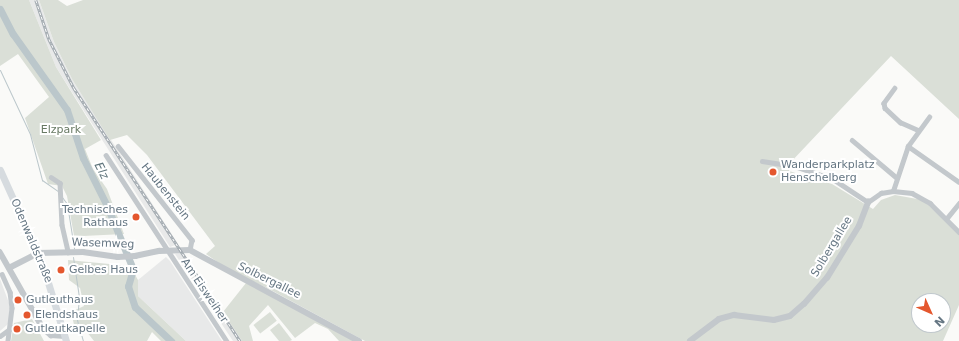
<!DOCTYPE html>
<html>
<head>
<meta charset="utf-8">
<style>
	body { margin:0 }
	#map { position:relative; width:959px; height:341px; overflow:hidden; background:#fafaf8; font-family:"DejaVu Sans",sans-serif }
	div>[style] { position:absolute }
	.built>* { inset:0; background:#e8e9e9 }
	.green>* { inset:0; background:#dadfd7; transform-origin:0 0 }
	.stream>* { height:1px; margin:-0.5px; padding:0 0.5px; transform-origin:0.5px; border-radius:0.5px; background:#bbc7cb }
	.river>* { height:7px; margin:-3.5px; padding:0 3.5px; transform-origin:3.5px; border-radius:3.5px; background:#bbc7cb }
	.minor>* { height:4.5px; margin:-2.25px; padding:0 2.25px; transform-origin:2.25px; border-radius:2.25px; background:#c3c8cc }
	.tertiary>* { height:5.5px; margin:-2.75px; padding:0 2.75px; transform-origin:2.75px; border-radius:2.75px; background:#c3c8cc }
	.primary>* { height:7px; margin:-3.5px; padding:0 3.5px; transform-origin:3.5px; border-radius:3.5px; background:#d6dbdf }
	.rail>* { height:2.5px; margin-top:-1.25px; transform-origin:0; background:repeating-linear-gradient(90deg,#fff 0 3px,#a2aab0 0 6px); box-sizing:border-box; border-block:1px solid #a2aab0 }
	.dots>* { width:11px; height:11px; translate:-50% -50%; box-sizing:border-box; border:2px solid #fff; border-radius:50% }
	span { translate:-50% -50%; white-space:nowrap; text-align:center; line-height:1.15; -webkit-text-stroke:4px #fff; paint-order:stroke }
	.park-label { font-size:11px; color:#687a64 }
	.poi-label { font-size:11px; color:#657683 }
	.left { translate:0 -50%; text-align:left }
	.right { translate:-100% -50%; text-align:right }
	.street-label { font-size:11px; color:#657683 }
	.water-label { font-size:12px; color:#60757c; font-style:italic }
	.north { position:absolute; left:911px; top:293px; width:40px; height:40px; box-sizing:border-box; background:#fff; border:1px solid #c1c8cd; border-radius:50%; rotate:135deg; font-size:11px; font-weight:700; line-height:16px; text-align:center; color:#657683 }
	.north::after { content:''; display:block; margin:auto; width:14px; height:18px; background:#e4572e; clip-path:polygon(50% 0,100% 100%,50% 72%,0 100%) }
</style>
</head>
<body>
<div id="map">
	<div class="built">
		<i style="clip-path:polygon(29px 0,39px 0,54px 42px,72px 79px,178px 244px,170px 247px,56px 67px)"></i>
		<i style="clip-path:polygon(183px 253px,230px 322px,242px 341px,233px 341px,175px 254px)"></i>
		<i style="clip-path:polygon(166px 257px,170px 261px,222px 341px,186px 341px,138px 296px,138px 280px)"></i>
		<i style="clip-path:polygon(0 279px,9px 303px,10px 316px,8px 324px,0 331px)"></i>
	</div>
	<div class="green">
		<i style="clip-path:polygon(0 0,29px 0,56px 67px,101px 140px,85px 149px,93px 169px,107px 189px,124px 234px,83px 236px,82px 246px,76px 247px,67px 196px,62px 186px,48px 184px,25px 118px,49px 97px,18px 54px,0 66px)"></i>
		<i style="clip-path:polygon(evenodd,39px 0,58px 0,67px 6px,83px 0,959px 0,959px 119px,891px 56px,790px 163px,789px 171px,832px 184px,873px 209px,881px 200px,895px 195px,923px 200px,959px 234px,959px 305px,943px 341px,365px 341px,269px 289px,232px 272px,206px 254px,215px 246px,147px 155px,127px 135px,110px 140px,72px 79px,54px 42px,39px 0,919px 301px,943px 301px,943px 325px,919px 325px,919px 301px)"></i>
		<i style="clip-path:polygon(68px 260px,130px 266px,138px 280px,138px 296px,186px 341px,161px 341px,152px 332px,147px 341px,94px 341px,83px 327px,76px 333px,71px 312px,84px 306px,80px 288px,69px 280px)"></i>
		<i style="clip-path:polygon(246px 283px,356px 341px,339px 341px,328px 329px,315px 323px,295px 338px,268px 305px,249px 326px,253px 341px,242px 341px,223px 312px)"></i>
		<i style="left:270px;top:312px;width:11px;height:21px;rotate:52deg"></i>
		<i style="clip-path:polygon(32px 319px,44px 341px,11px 341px,14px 323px)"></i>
		<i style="clip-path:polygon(279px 323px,292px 340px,290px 341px,279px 341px,270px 330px)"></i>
	</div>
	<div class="stream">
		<i style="left:0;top:70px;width:71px;rotate:64.9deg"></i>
		<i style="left:30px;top:134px;width:48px;rotate:75.4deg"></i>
		<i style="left:42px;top:180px;width:19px;rotate:35deg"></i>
		<i style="left:62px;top:197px;width:9px;rotate:54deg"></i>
		<i style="left:67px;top:204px;width:45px;rotate:81deg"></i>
		<i style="left:73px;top:257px;width:40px;rotate:81.5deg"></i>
		<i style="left:79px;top:297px;width:23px;rotate:95deg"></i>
		<i style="left:77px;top:320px;width:22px;rotate:74deg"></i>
	</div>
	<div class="river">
		<i style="left:0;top:9px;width:28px;rotate:63deg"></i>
		<i style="left:13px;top:34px;width:93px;rotate:54.6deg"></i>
		<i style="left:67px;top:110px;width:51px;rotate:71.6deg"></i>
		<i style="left:83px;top:158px;width:54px;rotate:63.4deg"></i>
		<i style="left:107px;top:206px;width:68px;rotate:67.6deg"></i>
		<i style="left:133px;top:269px;width:18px;rotate:106deg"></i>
		<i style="left:128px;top:286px;width:22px;rotate:72deg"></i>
		<i style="left:135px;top:307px;width:50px;rotate:43.4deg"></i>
	</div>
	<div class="minor">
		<i style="left:895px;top:88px;width:19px;rotate:126deg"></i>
		<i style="left:884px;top:103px;width:5px;rotate:79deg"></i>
		<i style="left:885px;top:108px;width:21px;rotate:43deg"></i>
		<i style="left:900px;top:122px;width:20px;rotate:24deg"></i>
		<i style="left:852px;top:140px;width:57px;rotate:40.1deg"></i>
		<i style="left:118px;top:146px;width:120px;rotate:51.8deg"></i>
		<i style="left:192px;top:240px;width:10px;rotate:101deg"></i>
		<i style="left:908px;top:146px;width:62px;rotate:35.2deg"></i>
		<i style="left:106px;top:155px;width:222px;rotate:57deg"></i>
		<i style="left:762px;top:161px;width:32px;rotate:9deg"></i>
		<i style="left:794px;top:166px;width:41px;rotate:18.4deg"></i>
		<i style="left:833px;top:179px;width:42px;rotate:33.3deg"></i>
		<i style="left:868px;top:202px;width:16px;rotate:-35deg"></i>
		<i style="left:881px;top:193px;width:12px;rotate:-9deg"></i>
		<i style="left:893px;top:191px;width:19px;rotate:6deg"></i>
		<i style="left:912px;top:193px;width:21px;rotate:29deg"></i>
		<i style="left:930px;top:203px;width:41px;rotate:45deg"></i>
		<i style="left:51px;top:177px;width:11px;rotate:34deg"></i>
		<i style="left:60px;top:183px;width:42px;rotate:87.3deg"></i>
		<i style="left:62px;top:225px;width:28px;rotate:77deg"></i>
		<i style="left:893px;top:191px;width:47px;rotate:-71.6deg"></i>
		<i style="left:908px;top:146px;width:36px;rotate:-54deg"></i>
		<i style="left:947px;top:218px;width:19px;rotate:-51deg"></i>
		<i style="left:2px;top:274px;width:20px;rotate:66deg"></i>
		<i style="left:10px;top:292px;width:16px;rotate:83deg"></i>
		<i style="left:12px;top:308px;width:33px;rotate:97deg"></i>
		<i style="left:0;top:336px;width:14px;rotate:-36deg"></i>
	</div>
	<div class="tertiary">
		<i style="left:0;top:252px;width:87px;rotate:60.5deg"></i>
		<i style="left:43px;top:328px;width:11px;rotate:41deg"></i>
		<i style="left:51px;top:335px;width:14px;rotate:4deg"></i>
		<i style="left:9px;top:268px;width:33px;rotate:-27deg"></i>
		<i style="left:38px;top:253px;width:45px;rotate:-1.3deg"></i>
		<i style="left:83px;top:252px;width:35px;rotate:8deg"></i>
		<i style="left:118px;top:257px;width:17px;rotate:-3deg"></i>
		<i style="left:135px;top:256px;width:25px;rotate:-12deg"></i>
		<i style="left:159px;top:251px;width:31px;rotate:-2deg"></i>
		<i style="left:190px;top:250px;width:192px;rotate:28.3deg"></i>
		<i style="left:690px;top:341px;width:36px;rotate:-37deg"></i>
		<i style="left:719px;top:319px;width:16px;rotate:-15deg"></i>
		<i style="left:734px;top:315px;width:40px;rotate:7.1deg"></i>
		<i style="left:774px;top:320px;width:16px;rotate:-14deg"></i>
		<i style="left:790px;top:316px;width:18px;rotate:-41deg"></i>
		<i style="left:804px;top:304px;width:35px;rotate:-49deg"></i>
		<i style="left:827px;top:278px;width:61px;rotate:-58.4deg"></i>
		<i style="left:859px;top:226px;width:26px;rotate:-69deg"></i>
	</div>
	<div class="primary">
		<i style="left:0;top:170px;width:102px;rotate:65.7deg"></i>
		<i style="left:42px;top:263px;width:82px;rotate:72.9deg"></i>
	</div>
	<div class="rail">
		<i style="left:36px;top:0;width:41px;rotate:71.6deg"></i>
		<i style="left:49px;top:39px;width:55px;rotate:63deg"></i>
		<i style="left:74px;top:88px;width:303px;rotate:56.7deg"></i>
	</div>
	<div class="dots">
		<i style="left:773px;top:172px;background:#e4572e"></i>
		<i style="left:136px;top:217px;background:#e4572e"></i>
		<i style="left:61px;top:270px;background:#e4572e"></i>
		<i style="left:18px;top:300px;background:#e4572e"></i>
		<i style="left:27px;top:315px;background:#e4572e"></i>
		<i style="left:17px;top:329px;background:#e4572e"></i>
	</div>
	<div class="park-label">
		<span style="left:61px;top:130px">Elzpark</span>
	</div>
	<div class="poi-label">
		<span class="left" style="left:781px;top:172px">Wanderparkplatz<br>Henschelberg</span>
		<span class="right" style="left:128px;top:217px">Technisches<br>Rathaus</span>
		<span class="left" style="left:69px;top:270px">Gelbes Haus</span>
		<span class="left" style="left:26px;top:300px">Gutleuthaus</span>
		<span class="left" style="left:35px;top:315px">Elendshaus</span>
		<span class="left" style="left:25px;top:329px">Gutleutkapelle</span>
	</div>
	<div class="street-label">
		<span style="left:165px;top:192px;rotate:51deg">Haubenstein</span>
		<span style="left:31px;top:241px;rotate:67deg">Odenwaldstraße</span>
		<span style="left:103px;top:244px;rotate:2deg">Wasemweg</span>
		<span style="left:832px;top:247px;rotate:-59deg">Solbergallee</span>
		<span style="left:269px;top:281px;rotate:26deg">Solbergallee</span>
		<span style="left:204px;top:291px;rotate:56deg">Am Eisweiher</span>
	</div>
	<div class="water-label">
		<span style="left:101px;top:171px;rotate:63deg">Elz</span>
	</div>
	<div class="north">N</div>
</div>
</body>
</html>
